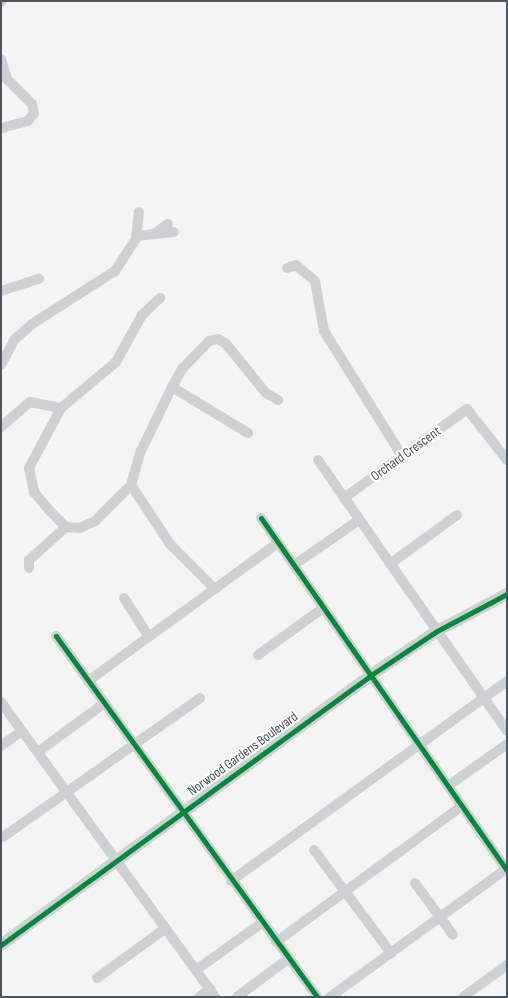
<!DOCTYPE html>
<html>
<head>
<meta charset="utf-8">
<style>
	body { margin:0 }
	#map { position:relative; width:508px; height:998px; overflow:hidden; background:#f4f4f4; font-family:"Sofia Sans Condensed",sans-serif }
	div>[style] { position:absolute }
	.minor>* { height:10px; margin:-5px; padding:0 5px; transform-origin:5px; border-radius:5px; background:#ced0d2 }
	.tertiary>* { height:12px; margin:-6px; padding:0 6px; transform-origin:6px; border-radius:6px; background:#ced0d2 }
	.cycleway>* { height:5px; margin:-2.5px; padding:0 2.5px; transform-origin:2.5px; border-radius:2.5px; background:#00873e }
	span { translate:-50% -50%; white-space:nowrap; text-align:center; line-height:1.15; -webkit-text-stroke:4.5px #fff; paint-order:stroke }
	.street-label { font-size:14px; color:#4a5661 }
	.frame { position:absolute; inset:0; border:2px solid #4a5661; pointer-events:none }
</style>
</head>
<body>
<div id="map">
	<div class="minor">
		<i style="left:1px;top:2px;width:1px;rotate:-90deg"></i>
		<i style="left:1px;top:59px;width:21px;rotate:73deg"></i>
		<i style="left:7px;top:79px;width:35px;rotate:45deg"></i>
		<i style="left:32px;top:104px;width:9px;rotate:77deg"></i>
		<i style="left:34px;top:113px;width:10px;rotate:127deg"></i>
		<i style="left:28px;top:121px;width:28px;rotate:165deg"></i>
		<i style="left:154px;top:234px;width:17px;rotate:-36deg"></i>
		<i style="left:136px;top:236px;width:38px;rotate:-6deg"></i>
		<i style="left:287px;top:268px;width:9px;rotate:-18deg"></i>
		<i style="left:296px;top:265px;width:25px;rotate:40deg"></i>
		<i style="left:315px;top:281px;width:51px;rotate:79.8deg"></i>
		<i style="left:324px;top:331px;width:147px;rotate:58deg"></i>
		<i style="left:1px;top:291px;width:40px;rotate:-18deg"></i>
		<i style="left:1px;top:365px;width:30px;rotate:-62deg"></i>
		<i style="left:15px;top:339px;width:23px;rotate:-41deg"></i>
		<i style="left:32px;top:324px;width:98px;rotate:-32.6deg"></i>
		<i style="left:115px;top:271px;width:38px;rotate:-57deg"></i>
		<i style="left:136px;top:239px;width:27px;rotate:-84deg"></i>
		<i style="left:172px;top:387px;width:89px;rotate:31.2deg"></i>
		<i style="left:61px;top:408px;width:72px;rotate:-39.9deg"></i>
		<i style="left:116px;top:362px;width:54px;rotate:-61deg"></i>
		<i style="left:142px;top:315px;width:25px;rotate:-43deg"></i>
		<i style="left:1px;top:427px;width:38px;rotate:-41deg"></i>
		<i style="left:30px;top:402px;width:32px;rotate:11deg"></i>
		<i style="left:61px;top:408px;width:68px;rotate:118.1deg"></i>
		<i style="left:29px;top:468px;width:25px;rotate:78deg"></i>
		<i style="left:34px;top:492px;width:25px;rotate:50deg"></i>
		<i style="left:50px;top:511px;width:23px;rotate:45deg"></i>
		<i style="left:66px;top:527px;width:14px;rotate:4deg"></i>
		<i style="left:80px;top:528px;width:17px;rotate:-25deg"></i>
		<i style="left:95px;top:521px;width:51px;rotate:-45deg"></i>
		<i style="left:131px;top:485px;width:71px;rotate:56.5deg"></i>
		<i style="left:170px;top:544px;width:64px;rotate:45deg"></i>
		<i style="left:318px;top:460px;width:330px;rotate:55.1deg"></i>
		<i style="left:131px;top:485px;width:35px;rotate:-74deg"></i>
		<i style="left:141px;top:451px;width:71px;rotate:-64.2deg"></i>
		<i style="left:172px;top:387px;width:21px;rotate:-61deg"></i>
		<i style="left:182px;top:369px;width:39px;rotate:-46deg"></i>
		<i style="left:209px;top:341px;width:9px;rotate:-13deg"></i>
		<i style="left:218px;top:339px;width:9px;rotate:32deg"></i>
		<i style="left:226px;top:344px;width:63px;rotate:50.8deg"></i>
		<i style="left:266px;top:393px;width:14px;rotate:30deg"></i>
		<i style="left:344px;top:498px;width:152px;rotate:-35.9deg"></i>
		<i style="left:467px;top:409px;width:65px;rotate:51.9deg"></i>
		<i style="left:261px;top:518px;width:429px;rotate:55.1deg"></i>
		<i style="left:390px;top:564px;width:83px;rotate:-36.2deg"></i>
		<i style="left:294px;top:565px;width:79px;rotate:-34.7deg"></i>
		<i style="left:29px;top:568px;width:8px;rotate:-90deg"></i>
		<i style="left:29px;top:560px;width:50px;rotate:-41.7deg"></i>
		<i style="left:124px;top:598px;width:46px;rotate:57.3deg"></i>
		<i style="left:56px;top:636px;width:445px;rotate:54.1deg"></i>
		<i style="left:258px;top:655px;width:80px;rotate:-35.9deg"></i>
		<i style="left:88px;top:681px;width:235px;rotate:-36deg"></i>
		<i style="left:1px;top:702px;width:364px;rotate:54deg"></i>
		<i style="left:1px;top:746px;width:26px;rotate:-36deg"></i>
		<i style="left:38px;top:752px;width:81px;rotate:-36.4deg"></i>
		<i style="left:448px;top:786px;width:72px;rotate:-35.4deg"></i>
		<i style="left:3px;top:837px;width:241px;rotate:-35.2deg"></i>
		<i style="left:314px;top:850px;width:129px;rotate:53.2deg"></i>
		<i style="left:231px;top:881px;width:341px;rotate:-35.9deg"></i>
		<i style="left:415px;top:883px;width:64px;rotate:53.8deg"></i>
		<i style="left:276px;top:942px;width:230px;rotate:-36.2deg"></i>
		<i style="left:196px;top:970px;width:81px;rotate:-35.5deg"></i>
		<i style="left:97px;top:978px;width:85px;rotate:-35.9deg"></i>
		<i style="left:199px;top:997px;width:14px;rotate:-36deg"></i>
		<i style="left:237px;top:997px;width:64px;rotate:-36.7deg"></i>
		<i style="left:330px;top:997px;width:218px;rotate:-36deg"></i>
		<i style="left:463px;top:997px;width:54px;rotate:-36deg"></i>
	</div>
	<div class="tertiary">
		<i style="left:1px;top:945px;width:458px;rotate:-36.1deg"></i>
		<i style="left:371px;top:675px;width:79px;rotate:-33.7deg"></i>
		<i style="left:437px;top:631px;width:79px;rotate:-27.9deg"></i>
	</div>
	<div class="cycleway">
		<i style="left:261px;top:518px;width:429px;rotate:55.1deg"></i>
		<i style="left:56px;top:636px;width:445px;rotate:54.1deg"></i>
		<i style="left:1px;top:945px;width:458px;rotate:-36.1deg"></i>
		<i style="left:371px;top:675px;width:79px;rotate:-33.7deg"></i>
		<i style="left:437px;top:631px;width:79px;rotate:-27.9deg"></i>
	</div>
	<div class="street-label">
		<span style="left:406px;top:454px;rotate:-36deg">Orchard Crescent</span>
		<span style="left:243px;top:754px;rotate:-36deg">Norwood Gardens Boulevard</span>
	</div>
	<div class="frame"></div>
</div>
</body>
</html>
